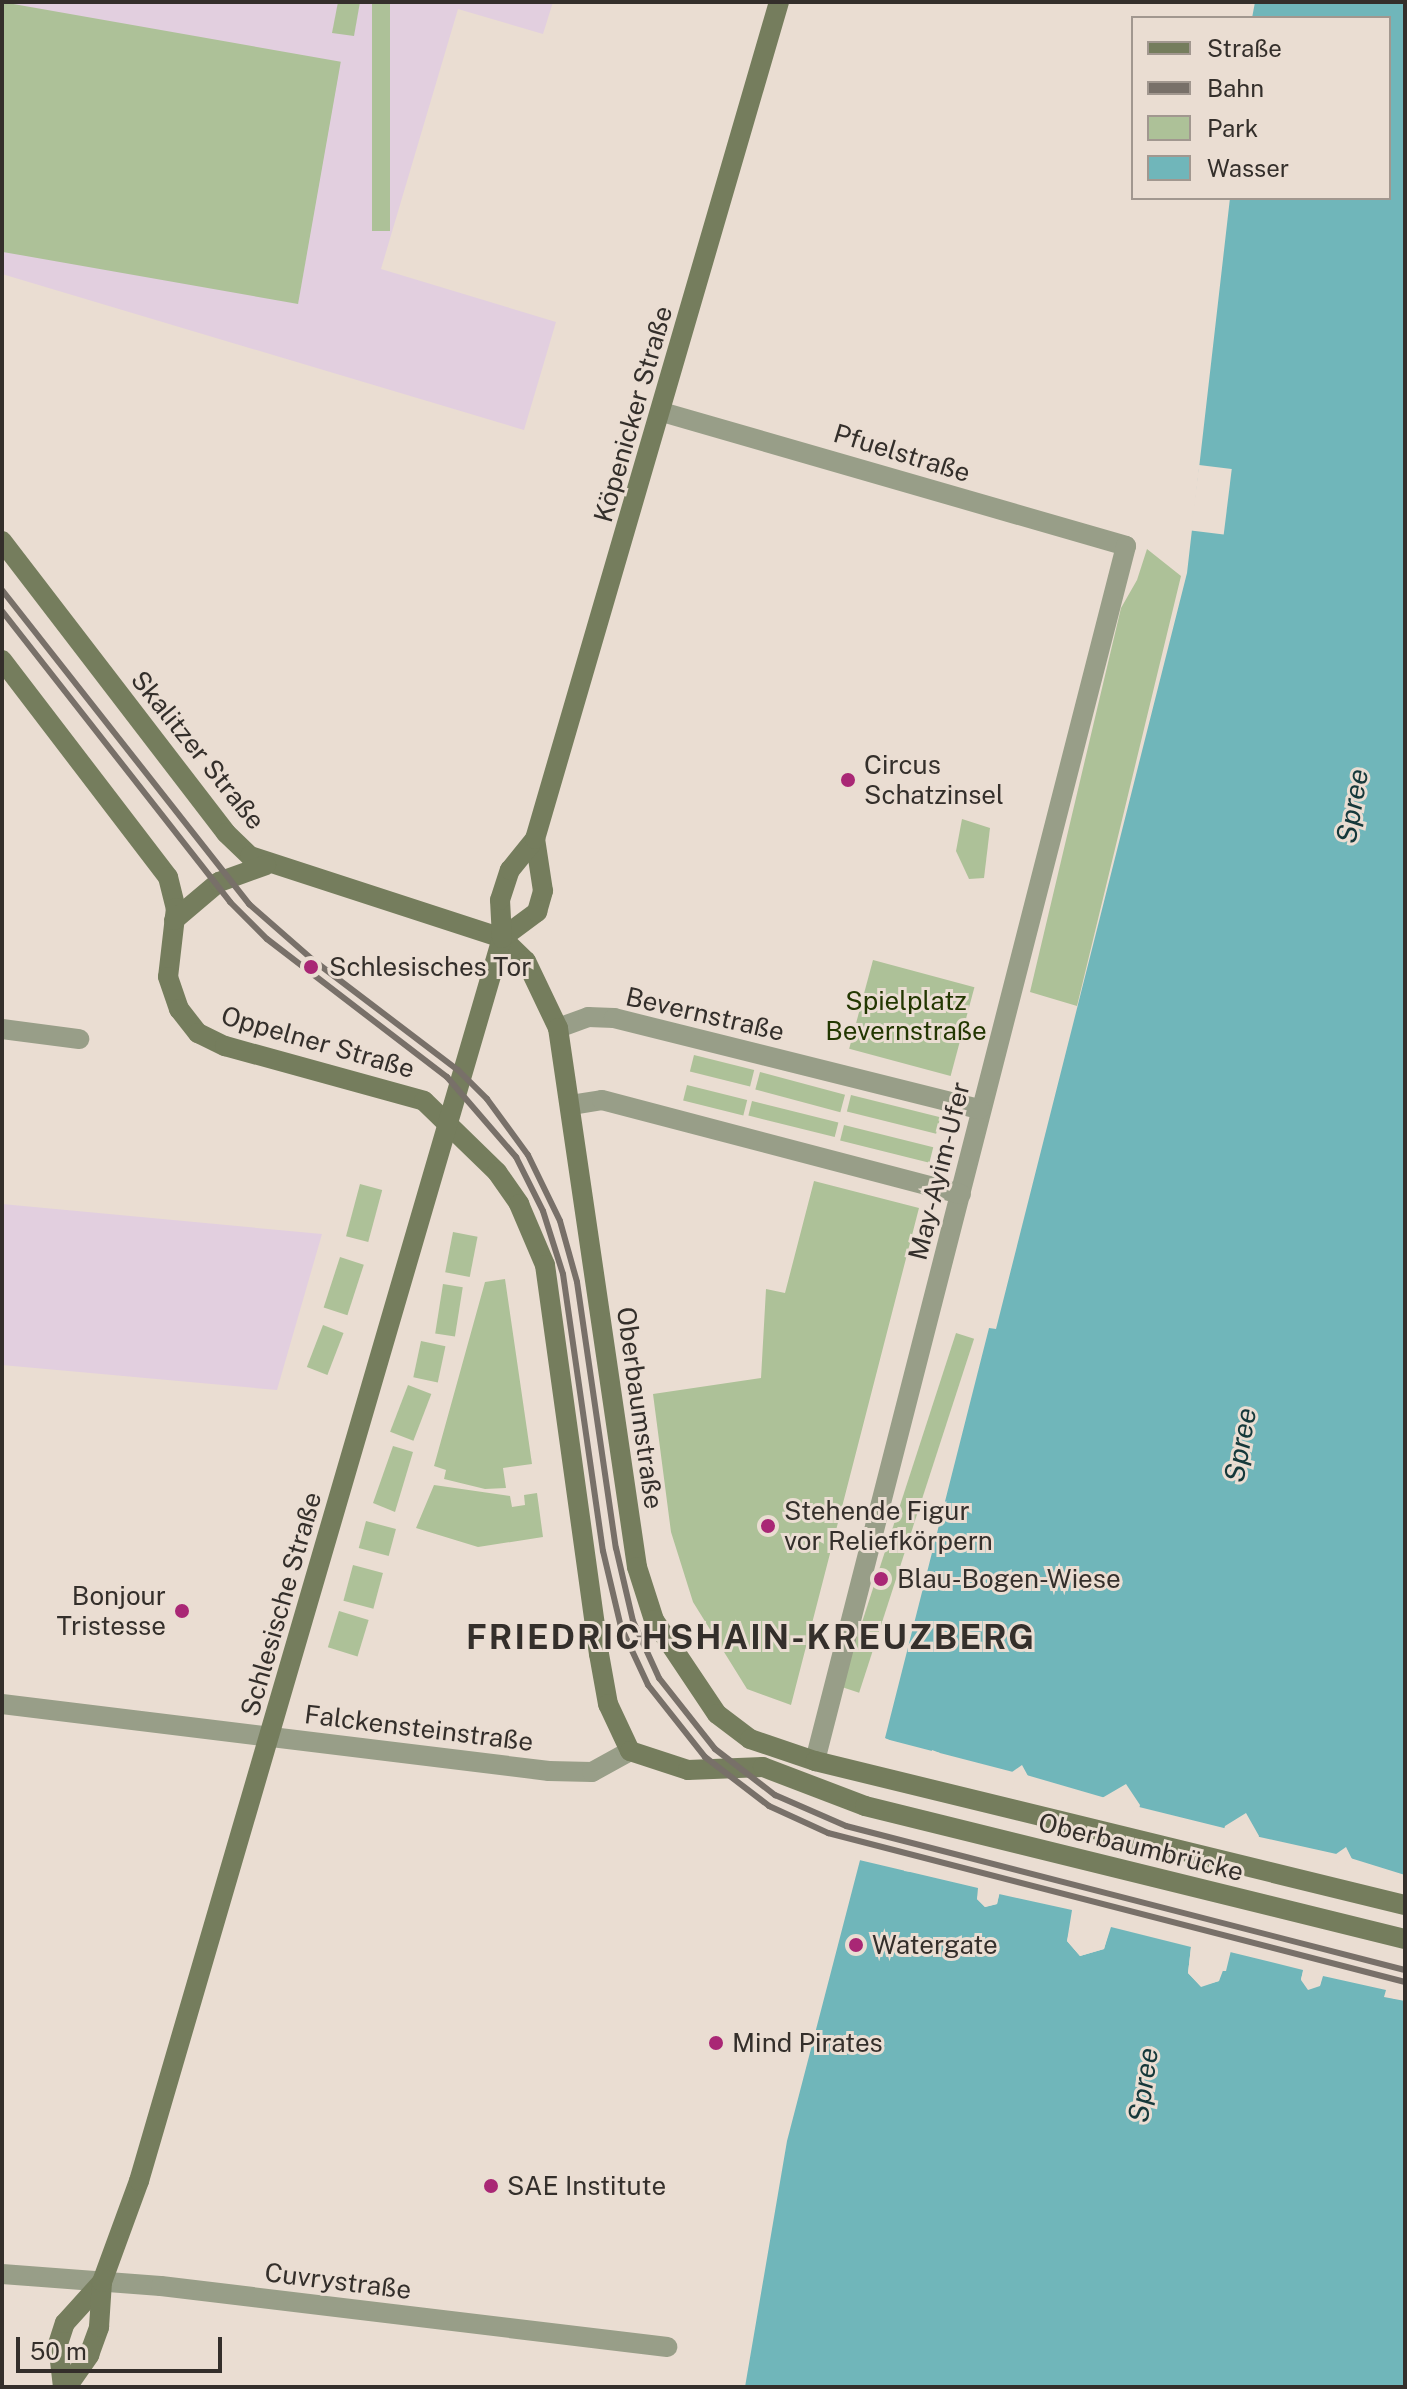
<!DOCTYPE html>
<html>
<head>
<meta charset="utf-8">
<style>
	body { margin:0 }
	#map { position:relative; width:1407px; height:2389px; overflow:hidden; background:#eaddd2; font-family:"Public Sans",sans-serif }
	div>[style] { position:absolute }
	.education>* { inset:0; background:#e2cfdf }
	.green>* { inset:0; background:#adc198; transform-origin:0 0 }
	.water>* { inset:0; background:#70b6ba }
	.pier>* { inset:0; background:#eaddd2; transform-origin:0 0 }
	.street>* { height:20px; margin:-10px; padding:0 10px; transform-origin:10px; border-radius:10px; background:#989e88 }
	.secondary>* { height:20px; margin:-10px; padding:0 10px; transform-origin:10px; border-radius:10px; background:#757d5d }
	.rail>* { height:6px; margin:-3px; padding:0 3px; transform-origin:3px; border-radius:3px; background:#787069 }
	.dots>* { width:22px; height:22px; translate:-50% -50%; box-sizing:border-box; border:4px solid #eaddd2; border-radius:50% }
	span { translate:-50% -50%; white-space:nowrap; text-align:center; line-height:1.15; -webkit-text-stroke:6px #eaddd2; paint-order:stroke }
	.street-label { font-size:26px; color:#342f2b }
	.poi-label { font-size:26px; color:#342f2b }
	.left { translate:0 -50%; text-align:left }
	.right { translate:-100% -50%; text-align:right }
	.park-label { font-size:26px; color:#223701 }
	.water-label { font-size:28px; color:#15383a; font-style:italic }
	.district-label { font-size:34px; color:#342f2b; font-weight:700; letter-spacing:2px }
	.frame { position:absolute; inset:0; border:4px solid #342f2b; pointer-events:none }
	.legend { position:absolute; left:1131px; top:16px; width:260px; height:184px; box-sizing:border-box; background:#eaddd2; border:2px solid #a1978f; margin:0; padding:10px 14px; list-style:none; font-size:24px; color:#342f2b }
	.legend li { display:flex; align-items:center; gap:16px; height:40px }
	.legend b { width:40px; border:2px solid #a1978f }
	.scale { position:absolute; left:16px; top:2337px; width:206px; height:36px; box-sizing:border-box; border:4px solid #342f2b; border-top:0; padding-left:10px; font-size:24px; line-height:28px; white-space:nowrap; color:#342f2b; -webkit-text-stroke:6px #eaddd2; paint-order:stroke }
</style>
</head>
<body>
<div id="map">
	<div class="education">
		<i style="clip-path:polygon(2px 2px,553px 2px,543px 34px,458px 9px,381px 269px,556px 322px,524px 430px,2px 274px)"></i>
		<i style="clip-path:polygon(2px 1204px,322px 1234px,277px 1390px,2px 1365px)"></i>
	</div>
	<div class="green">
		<i style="left:2px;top:2px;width:344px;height:246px;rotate:10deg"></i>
		<i style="clip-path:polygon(338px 2px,360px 2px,354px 36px,332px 33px)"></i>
		<i style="left:372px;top:2px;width:18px;height:229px"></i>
		<i style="clip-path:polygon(1147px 549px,1181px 576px,1077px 1006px,1030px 992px,1121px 608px,1137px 580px)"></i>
		<i style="clip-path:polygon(962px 819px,990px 828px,984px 878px,969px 879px,956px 851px)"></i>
		<i style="left:873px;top:960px;width:105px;height:92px;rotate:15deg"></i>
		<i style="left:694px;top:1055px;width:62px;height:17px;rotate:14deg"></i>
		<i style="left:760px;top:1072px;width:88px;height:18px;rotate:15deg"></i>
		<i style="left:687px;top:1085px;width:62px;height:16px;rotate:14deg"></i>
		<i style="left:851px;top:1095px;width:92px;height:17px;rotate:14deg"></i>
		<i style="left:752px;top:1101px;width:89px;height:15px;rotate:14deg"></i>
		<i style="left:844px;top:1125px;width:92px;height:16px;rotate:14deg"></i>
		<i style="clip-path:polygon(814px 1181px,919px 1208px,791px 1705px,747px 1689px,693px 1602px,671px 1532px,653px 1394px,761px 1378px,766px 1289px,785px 1293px)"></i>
		<i style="left:360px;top:1184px;width:23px;height:54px;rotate:15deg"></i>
		<i style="left:453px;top:1232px;width:25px;height:41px;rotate:11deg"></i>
		<i style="left:340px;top:1257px;width:25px;height:53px;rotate:18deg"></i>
		<i style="clip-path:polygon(505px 1279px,532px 1464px,503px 1468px,506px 1488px,485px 1489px,444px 1479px,446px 1470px,434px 1466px,485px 1282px)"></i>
		<i style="left:443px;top:1284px;width:20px;height:50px;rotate:9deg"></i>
		<i style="left:323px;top:1325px;width:22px;height:45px;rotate:21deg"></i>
		<i style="left:956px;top:1333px;width:19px;height:372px;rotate:18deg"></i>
		<i style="left:421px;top:1341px;width:25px;height:37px;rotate:12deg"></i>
		<i style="left:408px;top:1385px;width:25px;height:50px;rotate:21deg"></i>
		<i style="clip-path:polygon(393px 1446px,413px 1452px,395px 1512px,373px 1503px)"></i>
		<i style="clip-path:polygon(434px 1485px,510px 1496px,512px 1507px,525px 1505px,524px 1495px,537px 1493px,543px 1537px,478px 1547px,416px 1528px)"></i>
		<i style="left:366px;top:1521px;width:31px;height:28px;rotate:15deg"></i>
		<i style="left:353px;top:1565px;width:31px;height:37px;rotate:15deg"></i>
		<i style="left:339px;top:1611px;width:31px;height:38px;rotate:17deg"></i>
	</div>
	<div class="water">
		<i style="clip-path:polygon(evenodd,1255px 2px,1405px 2px,1405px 1934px,1385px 1996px,1396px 1999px,1405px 1970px,1405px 2387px,745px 2387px,787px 2141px,891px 1741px,885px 1738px,989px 1328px,996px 1329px,1187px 573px,1230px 198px,1389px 198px,1389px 18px,1252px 18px,1255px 2px,932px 1750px,940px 1753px,912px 1872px,904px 1871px,932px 1750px,1255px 2px,1022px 1765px,1028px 1776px,997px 1904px,985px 1907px,977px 1899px,1012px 1772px,1022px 1765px,1255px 2px,1126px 1784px,1140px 1805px,1110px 1927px,1104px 1949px,1080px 1956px,1067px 1941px,1102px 1798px,1126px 1784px,1255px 2px,1246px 1813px,1259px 1836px,1226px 1971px,1220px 1971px,1219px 1981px,1201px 1986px,1188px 1973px,1191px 1947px,1225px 1826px,1246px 1813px,1255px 2px,1346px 1847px,1352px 1859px,1320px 1985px,1309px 1989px,1301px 1979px,1336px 1854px,1346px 1847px)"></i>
	</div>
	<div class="pier">
		<i style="left:1199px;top:465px;width:33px;height:66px;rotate:7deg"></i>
		<i style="clip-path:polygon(882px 1738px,1017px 1773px,982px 1889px,986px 1903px,993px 1901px,1023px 1774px,1109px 1799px,1071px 1940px,1081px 1951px,1100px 1946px,1135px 1806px,1228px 1829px,1193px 1959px,1193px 1972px,1203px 1982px,1215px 1978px,1222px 1967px,1255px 1836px,1341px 1855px,1305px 1979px,1310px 1985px,1317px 1983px,1347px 1857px,1405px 1875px,1405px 1947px,1390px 1994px,1405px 1966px,1405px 2001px,1384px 1997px,1386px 1990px,1323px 1976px,1320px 1986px,1308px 1990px,1301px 1980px,1303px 1970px,1230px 1952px,1219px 1981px,1201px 1987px,1188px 1973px,1191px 1947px,1111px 1927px,1104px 1949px,1080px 1956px,1067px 1941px,1072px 1910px,999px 1894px,997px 1904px,985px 1907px,977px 1899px,978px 1888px,855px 1859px,886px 1743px)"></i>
	</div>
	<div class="street">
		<i style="left:662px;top:412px;width:483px;rotate:16.1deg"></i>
		<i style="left:1126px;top:546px;width:1254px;rotate:104.36deg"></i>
		<i style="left:558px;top:1028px;width:32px;rotate:-20deg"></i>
		<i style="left:588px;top:1017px;width:26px;rotate:2deg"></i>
		<i style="left:614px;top:1018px;width:377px;rotate:14deg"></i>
		<i style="left:2px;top:1029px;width:78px;rotate:7.4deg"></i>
		<i style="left:571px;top:1105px;width:31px;rotate:-9deg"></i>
		<i style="left:602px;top:1100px;width:371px;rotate:14.7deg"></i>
		<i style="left:2px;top:1704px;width:551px;rotate:6.98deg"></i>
		<i style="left:549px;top:1771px;width:43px;rotate:1.3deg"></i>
		<i style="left:592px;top:1772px;width:43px;rotate:-28.9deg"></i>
		<i style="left:2px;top:2274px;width:159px;rotate:4.3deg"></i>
		<i style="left:161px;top:2286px;width:510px;rotate:6.87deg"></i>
	</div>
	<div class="secondary">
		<i style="left:2px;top:541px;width:368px;rotate:52.5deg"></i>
		<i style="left:226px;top:833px;width:33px;rotate:44deg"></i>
		<i style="left:250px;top:856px;width:265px;rotate:18deg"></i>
		<i style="left:502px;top:938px;width:33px;rotate:44deg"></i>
		<i style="left:526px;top:961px;width:74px;rotate:64.5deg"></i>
		<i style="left:558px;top:1028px;width:545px;rotate:81.66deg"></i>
		<i style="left:637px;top:1567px;width:56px;rotate:72.2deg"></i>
		<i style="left:654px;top:1620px;width:113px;rotate:56.2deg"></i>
		<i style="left:717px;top:1714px;width:41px;rotate:37.1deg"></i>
		<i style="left:750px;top:1739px;width:69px;rotate:18.7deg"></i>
		<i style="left:815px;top:1761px;width:607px;rotate:13.72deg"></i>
		<i style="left:2px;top:660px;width:273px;rotate:52.6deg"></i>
		<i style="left:168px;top:877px;width:32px;rotate:76deg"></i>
		<i style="left:176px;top:908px;width:69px;rotate:96.6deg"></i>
		<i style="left:168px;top:977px;width:34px;rotate:71deg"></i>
		<i style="left:179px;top:1009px;width:31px;rotate:52deg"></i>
		<i style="left:198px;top:1033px;width:30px;rotate:26deg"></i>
		<i style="left:225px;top:1046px;width:206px;rotate:15.4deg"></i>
		<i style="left:424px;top:1101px;width:102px;rotate:44.2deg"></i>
		<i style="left:497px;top:1172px;width:39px;rotate:55deg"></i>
		<i style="left:519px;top:1204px;width:66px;rotate:66.9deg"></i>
		<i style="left:545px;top:1265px;width:393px;rotate:82.1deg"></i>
		<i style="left:599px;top:1654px;width:51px;rotate:79.8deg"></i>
		<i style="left:608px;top:1704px;width:52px;rotate:64.9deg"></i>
		<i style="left:630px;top:1751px;width:61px;rotate:18.1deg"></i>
		<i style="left:688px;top:1770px;width:75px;rotate:-2.3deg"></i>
		<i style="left:763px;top:1767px;width:109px;rotate:20.9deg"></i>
		<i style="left:865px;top:1806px;width:556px;rotate:13.84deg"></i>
		<i style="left:174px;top:920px;width:59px;rotate:-40.2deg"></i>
		<i style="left:219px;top:882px;width:50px;rotate:-19.9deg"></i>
		<i style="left:502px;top:938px;width:44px;rotate:-36.6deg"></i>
		<i style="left:537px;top:912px;width:22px;rotate:-74deg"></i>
		<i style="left:543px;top:891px;width:53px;rotate:-98.7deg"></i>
		<i style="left:63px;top:2387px;width:43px;rotate:-96.6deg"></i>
		<i style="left:58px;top:2344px;width:22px;rotate:-72deg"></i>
		<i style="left:65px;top:2323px;width:55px;rotate:-47.9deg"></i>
		<i style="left:67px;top:2387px;width:39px;rotate:-55deg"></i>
		<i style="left:89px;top:2355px;width:30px;rotate:-70deg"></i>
		<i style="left:99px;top:2327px;width:45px;rotate:-86.2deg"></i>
		<i style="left:102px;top:2282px;width:108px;rotate:-69.9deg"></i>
		<i style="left:139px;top:2181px;width:1295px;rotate:-73.72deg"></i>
		<i style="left:502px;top:938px;width:38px;rotate:-93deg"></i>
		<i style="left:500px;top:900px;width:32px;rotate:-72deg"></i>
		<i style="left:510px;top:870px;width:40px;rotate:-51deg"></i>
		<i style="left:535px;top:839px;width:872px;rotate:-73.75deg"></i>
	</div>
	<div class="rail">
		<i style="left:2px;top:590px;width:400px;rotate:51.8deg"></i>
		<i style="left:249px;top:904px;width:85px;rotate:41.2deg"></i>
		<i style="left:313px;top:960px;width:182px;rotate:37.2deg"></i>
		<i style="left:458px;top:1070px;width:41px;rotate:45deg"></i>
		<i style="left:487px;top:1099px;width:69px;rotate:53.8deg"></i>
		<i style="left:528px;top:1155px;width:73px;rotate:64.1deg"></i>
		<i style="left:560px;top:1221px;width:63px;rotate:74.4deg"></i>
		<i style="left:577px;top:1282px;width:269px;rotate:81.7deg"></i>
		<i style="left:616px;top:1548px;width:75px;rotate:76.9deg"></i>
		<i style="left:633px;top:1621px;width:63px;rotate:65.5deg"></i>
		<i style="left:659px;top:1678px;width:90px;rotate:51.7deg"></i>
		<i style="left:715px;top:1749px;width:76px;rotate:37.5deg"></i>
		<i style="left:775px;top:1795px;width:77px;rotate:23.6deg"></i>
		<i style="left:846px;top:1826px;width:577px;rotate:14.45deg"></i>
		<i style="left:2px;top:611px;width:370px;rotate:51.9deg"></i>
		<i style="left:230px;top:902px;width:52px;rotate:45deg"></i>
		<i style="left:267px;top:939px;width:227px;rotate:37.5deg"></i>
		<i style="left:447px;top:1077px;width:106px;rotate:49.2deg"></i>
		<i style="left:516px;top:1157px;width:60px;rotate:63.4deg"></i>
		<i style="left:543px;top:1211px;width:66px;rotate:72.4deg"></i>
		<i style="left:563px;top:1274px;width:280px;rotate:81.8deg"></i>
		<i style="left:603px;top:1551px;width:78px;rotate:76.7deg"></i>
		<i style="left:621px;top:1627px;width:64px;rotate:65deg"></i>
		<i style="left:648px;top:1685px;width:92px;rotate:51.6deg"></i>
		<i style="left:705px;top:1757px;width:81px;rotate:37.4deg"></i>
		<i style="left:769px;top:1806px;width:65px;rotate:24.6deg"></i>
		<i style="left:828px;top:1833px;width:596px;rotate:14.48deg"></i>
	</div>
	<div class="dots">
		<i style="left:848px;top:780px;background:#a92775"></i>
		<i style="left:311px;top:967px;background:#a92775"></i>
		<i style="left:768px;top:1526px;background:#a92775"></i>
		<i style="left:881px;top:1579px;background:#a92775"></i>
		<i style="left:182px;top:1611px;background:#a92775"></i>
		<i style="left:856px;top:1945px;background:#a92775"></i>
		<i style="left:716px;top:2043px;background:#a92775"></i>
		<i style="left:491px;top:2186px;background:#a92775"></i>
	</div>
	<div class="street-label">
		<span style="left:633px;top:414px;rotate:-74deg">Köpenicker Straße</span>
		<span style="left:902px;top:453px;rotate:17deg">Pfuelstraße</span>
		<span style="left:198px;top:750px;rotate:51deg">Skalitzer Straße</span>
		<span style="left:705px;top:1014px;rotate:13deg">Bevernstraße</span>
		<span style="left:318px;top:1042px;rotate:16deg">Oppelner Straße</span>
		<span style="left:939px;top:1171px;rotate:-76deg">May-Ayim-Ufer</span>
		<span style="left:640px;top:1408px;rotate:82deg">Oberbaumstraße</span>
		<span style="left:281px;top:1604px;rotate:-74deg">Schlesische Straße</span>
		<span style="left:419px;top:1728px;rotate:7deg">Falckensteinstraße</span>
		<span style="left:1141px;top:1847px;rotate:14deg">Oberbaumbrücke</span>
		<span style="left:338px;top:2281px;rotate:7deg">Cuvrystraße</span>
	</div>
	<div class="poi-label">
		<span class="left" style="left:864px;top:780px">Circus<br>Schatzinsel</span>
		<span class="left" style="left:329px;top:967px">Schlesisches Tor</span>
		<span class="left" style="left:784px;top:1526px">Stehende Figur<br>vor Reliefkörpern</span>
		<span class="left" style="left:897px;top:1579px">Blau-Bogen-Wiese</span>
		<span class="right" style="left:166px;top:1611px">Bonjour<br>Tristesse</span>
		<span class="left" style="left:872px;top:1945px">Watergate</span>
		<span class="left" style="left:732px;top:2043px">Mind Pirates</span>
		<span class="left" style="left:507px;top:2186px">SAE Institute</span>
	</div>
	<div class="park-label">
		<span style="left:906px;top:1016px">Spielplatz<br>Bevernstraße</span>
	</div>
	<div class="water-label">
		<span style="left:1352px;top:806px;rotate:-80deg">Spree</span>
		<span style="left:1240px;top:1445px;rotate:-80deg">Spree</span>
		<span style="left:1143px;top:2085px;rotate:-82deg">Spree</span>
	</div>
	<div class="district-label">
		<span style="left:751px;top:1638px">FRIEDRICHSHAIN-KREUZBERG</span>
	</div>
	<div class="frame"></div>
	<ul class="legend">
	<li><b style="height:10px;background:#757d5d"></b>Straße</li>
	<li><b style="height:10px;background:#787069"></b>Bahn</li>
	<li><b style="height:22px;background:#adc198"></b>Park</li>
	<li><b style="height:22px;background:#70b6ba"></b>Wasser</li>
	</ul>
	<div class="scale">50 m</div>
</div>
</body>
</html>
